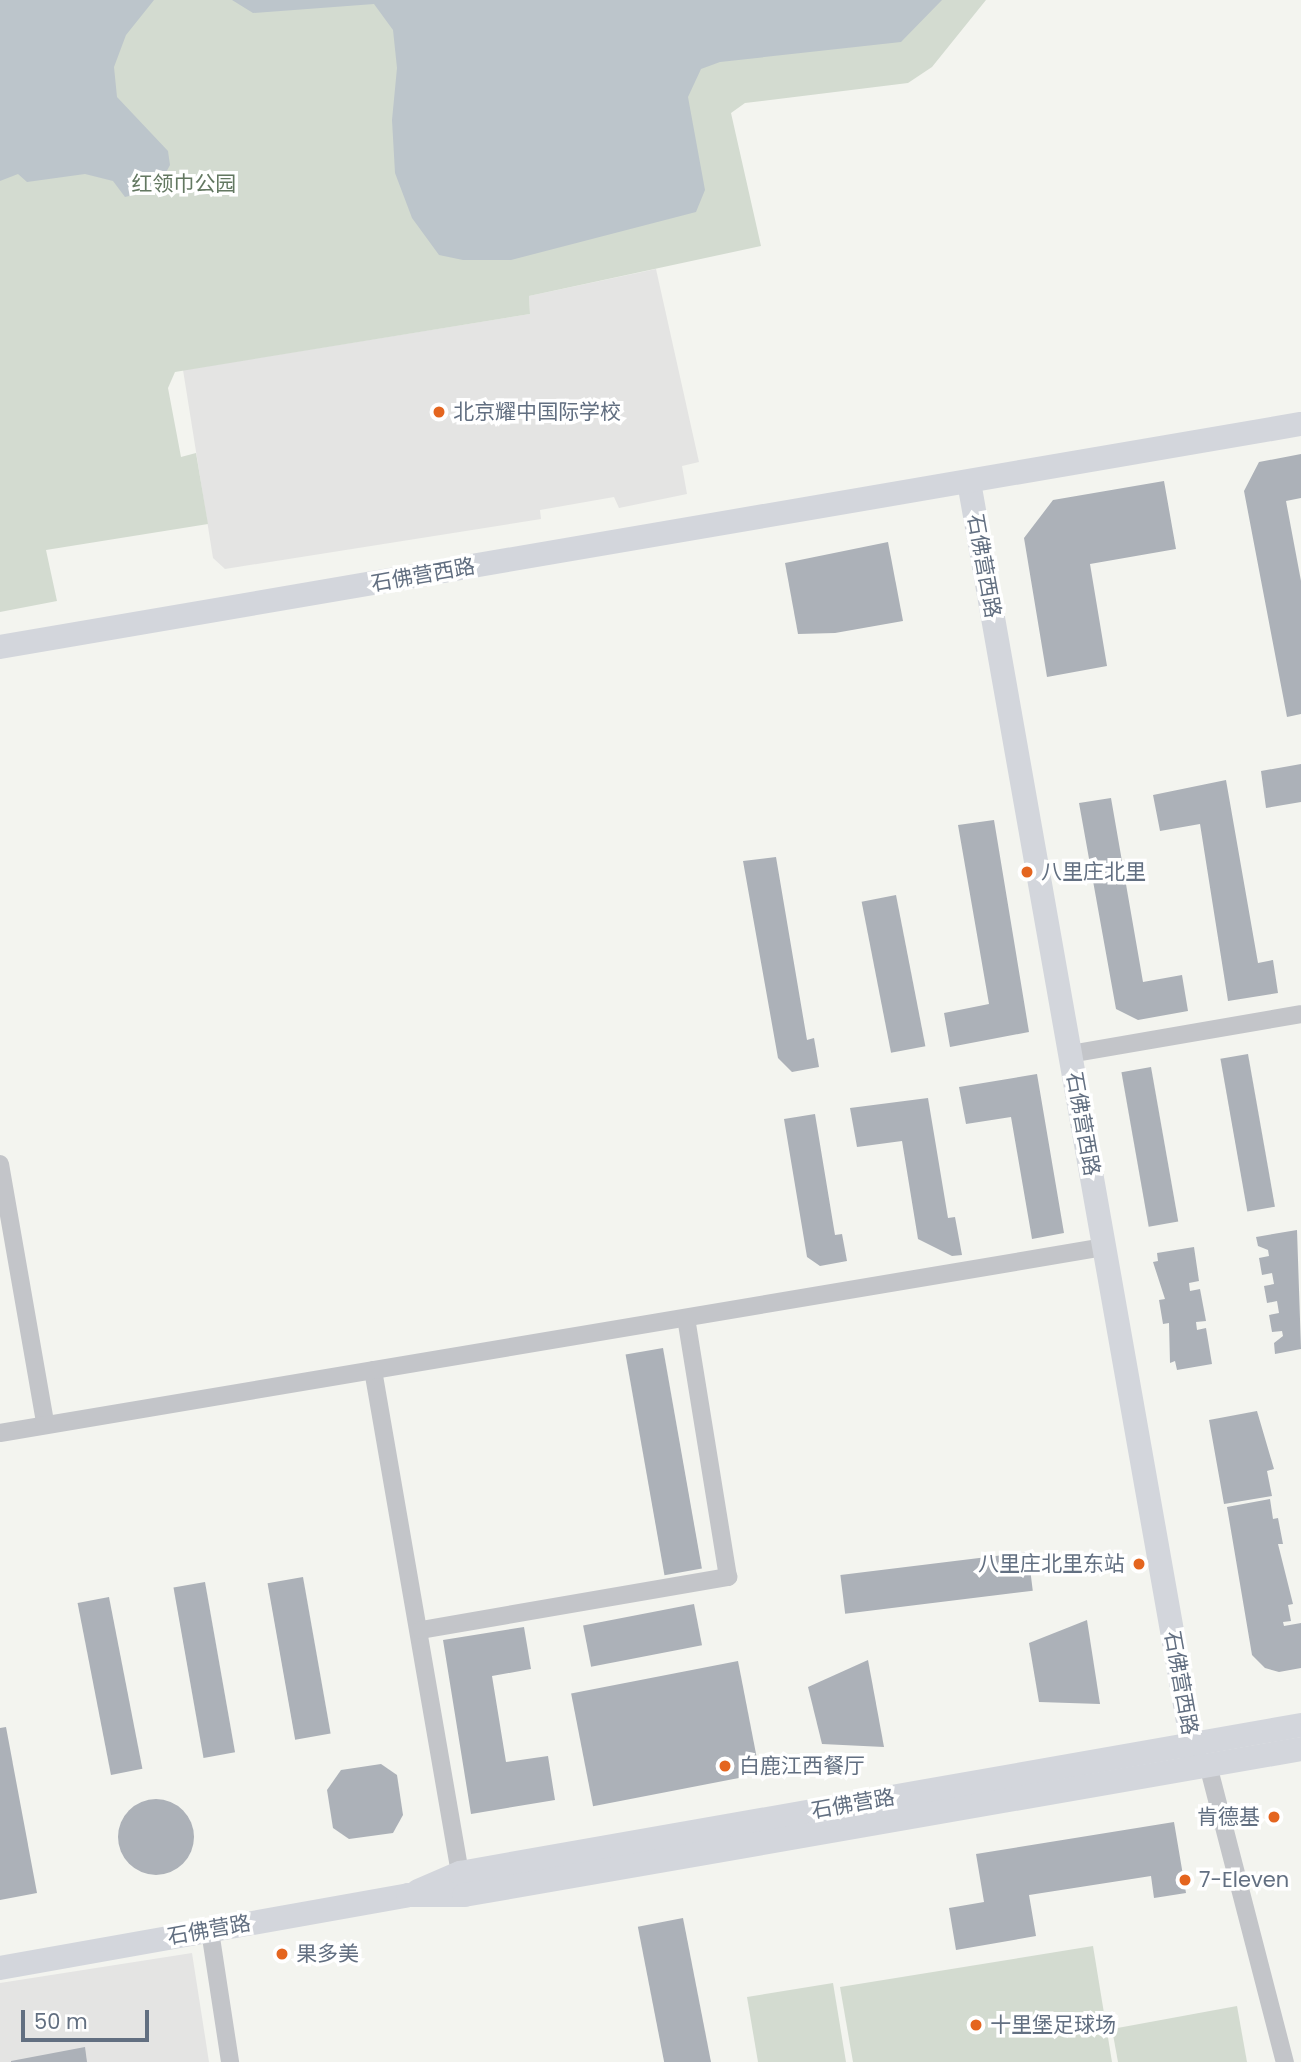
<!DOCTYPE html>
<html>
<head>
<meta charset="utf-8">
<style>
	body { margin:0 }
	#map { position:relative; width:1301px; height:2062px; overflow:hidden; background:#f3f4ef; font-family:Poppins,"Noto Sans SC",sans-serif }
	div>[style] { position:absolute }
	.built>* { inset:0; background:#e4e4e3 }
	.green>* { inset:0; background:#d3dbd0 }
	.water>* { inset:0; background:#bcc5cb }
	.building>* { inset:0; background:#acb1b8; transform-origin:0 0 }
	.round { border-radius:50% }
	.street>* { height:18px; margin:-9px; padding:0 9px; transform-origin:9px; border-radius:9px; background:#c3c5c9 }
	.secondary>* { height:24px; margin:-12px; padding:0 12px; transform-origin:12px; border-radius:12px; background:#d3d6dc }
	.dots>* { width:19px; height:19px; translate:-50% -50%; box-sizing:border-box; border:4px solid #fff; border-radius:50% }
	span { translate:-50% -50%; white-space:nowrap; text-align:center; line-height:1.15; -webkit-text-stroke:7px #fff; paint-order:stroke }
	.park-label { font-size:21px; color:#637861 }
	.poi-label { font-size:21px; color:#626f81 }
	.left { translate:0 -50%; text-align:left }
	.right { translate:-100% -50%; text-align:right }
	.street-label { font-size:21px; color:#626f81 }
	.scale { position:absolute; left:21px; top:2010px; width:128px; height:32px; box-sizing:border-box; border:4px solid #626f81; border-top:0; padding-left:9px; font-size:21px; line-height:24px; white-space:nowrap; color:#626f81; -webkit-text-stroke:5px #fff; paint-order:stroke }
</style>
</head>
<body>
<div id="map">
	<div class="built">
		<i style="clip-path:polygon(656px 269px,699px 462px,682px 466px,687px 494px,619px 508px,614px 497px,540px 510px,541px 519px,225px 569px,213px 558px,183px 370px,530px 314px,529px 296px)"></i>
		<i style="clip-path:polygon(192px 1953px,209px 2062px,0 2062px,0 1983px)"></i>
	</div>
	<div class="green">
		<i style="clip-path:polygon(0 0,986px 0,932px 67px,908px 83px,745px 103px,731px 113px,761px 246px,529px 296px,530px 314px,175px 372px,168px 388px,181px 457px,196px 453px,208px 524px,46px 550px,57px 601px,0 612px)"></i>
		<i style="clip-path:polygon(1093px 1946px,1112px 2062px,853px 2062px,840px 1987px)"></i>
		<i style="clip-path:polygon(833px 1983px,846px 2062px,758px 2062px,747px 1997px)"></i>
		<i style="clip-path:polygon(1237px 2006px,1247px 2062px,1118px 2062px,1112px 2029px)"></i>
	</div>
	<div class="water">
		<i style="clip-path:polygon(0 0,154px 0,126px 35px,114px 67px,117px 97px,168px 151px,170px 165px,157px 189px,125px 197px,113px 181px,85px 174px,27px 182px,18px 174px,0 181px)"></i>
		<i style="clip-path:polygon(232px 0,942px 0,901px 42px,720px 62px,701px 69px,688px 97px,705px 190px,696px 212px,511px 260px,463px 260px,439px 255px,412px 218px,395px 173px,392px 120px,397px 68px,393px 30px,374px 4px,253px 13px)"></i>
	</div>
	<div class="building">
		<i style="clip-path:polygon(1301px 454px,1301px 498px,1286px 501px,1301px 581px,1301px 714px,1287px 717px,1244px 491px,1259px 462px)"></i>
		<i style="clip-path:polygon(1164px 481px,1176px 549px,1090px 564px,1107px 666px,1047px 677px,1024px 538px,1053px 500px)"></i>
		<i style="clip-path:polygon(888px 542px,903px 621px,835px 633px,798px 634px,785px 563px)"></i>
		<i style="clip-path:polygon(1301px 764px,1301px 802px,1266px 808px,1261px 771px)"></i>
		<i style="clip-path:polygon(1226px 780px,1258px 963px,1273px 960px,1278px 993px,1228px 1001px,1200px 824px,1160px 831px,1153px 795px)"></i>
		<i style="clip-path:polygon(1111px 798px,1143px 982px,1182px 975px,1188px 1011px,1138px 1020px,1116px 1009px,1079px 803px)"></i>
		<i style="clip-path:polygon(994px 820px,1029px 1032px,950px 1047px,944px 1013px,989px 1004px,958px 825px)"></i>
		<i style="clip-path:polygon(776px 857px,807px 1040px,814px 1038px,819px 1067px,792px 1072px,778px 1058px,743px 861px)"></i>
		<i style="left:896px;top:895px;width:154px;height:35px;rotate:79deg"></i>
		<i style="left:1248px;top:1054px;width:155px;height:28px;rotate:80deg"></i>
		<i style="left:1151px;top:1067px;width:157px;height:30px;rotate:80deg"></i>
		<i style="clip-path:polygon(1037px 1074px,1064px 1233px,1032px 1239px,1011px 1117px,966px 1124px,959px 1087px)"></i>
		<i style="clip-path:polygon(928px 1098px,948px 1218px,955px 1217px,962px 1255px,952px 1256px,918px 1239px,902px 1141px,857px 1147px,850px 1108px)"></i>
		<i style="clip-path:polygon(815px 1114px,835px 1235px,842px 1234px,847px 1261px,820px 1266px,807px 1257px,784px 1119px)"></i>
		<i style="clip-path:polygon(1297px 1230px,1301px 1349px,1275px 1354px,1274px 1343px,1283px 1336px,1282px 1331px,1272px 1332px,1269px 1315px,1279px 1313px,1277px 1301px,1267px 1303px,1264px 1286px,1274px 1284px,1272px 1273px,1262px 1275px,1259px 1258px,1269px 1256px,1268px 1250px,1258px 1246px,1256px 1237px)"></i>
		<i style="clip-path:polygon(1194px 1247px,1199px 1281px,1189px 1283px,1190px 1291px,1200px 1289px,1206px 1321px,1196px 1322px,1197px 1330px,1206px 1328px,1212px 1364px,1177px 1370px,1175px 1361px,1170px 1363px,1169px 1323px,1163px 1324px,1159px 1300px,1165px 1299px,1153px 1262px,1158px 1261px,1157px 1253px)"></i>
		<i style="left:663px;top:1348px;width:224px;height:38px;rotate:80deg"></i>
		<i style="clip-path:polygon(1257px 1411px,1274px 1469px,1267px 1471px,1272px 1496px,1224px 1504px,1209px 1420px)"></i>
		<i style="clip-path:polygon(1270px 1499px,1273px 1519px,1278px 1518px,1283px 1544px,1278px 1544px,1293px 1604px,1288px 1605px,1291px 1621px,1283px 1622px,1284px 1626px,1301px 1623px,1301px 1668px,1279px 1672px,1265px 1668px,1252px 1655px,1227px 1507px)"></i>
		<i style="left:1028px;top:1552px;width:39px;height:189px;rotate:83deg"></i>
		<i style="left:303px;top:1577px;width:159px;height:36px;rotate:80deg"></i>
		<i style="left:205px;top:1582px;width:173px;height:32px;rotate:80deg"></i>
		<i style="left:109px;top:1597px;width:175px;height:32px;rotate:79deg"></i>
		<i style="left:694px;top:1604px;width:42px;height:113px;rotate:79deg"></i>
		<i style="clip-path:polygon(1087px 1620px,1100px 1704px,1039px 1702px,1029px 1643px)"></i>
		<i style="clip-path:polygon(524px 1627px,531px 1669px,492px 1676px,506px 1762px,548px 1756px,555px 1800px,471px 1814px,443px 1640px)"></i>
		<i style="clip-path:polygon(868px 1660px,884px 1747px,822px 1744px,808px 1687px)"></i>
		<i style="left:738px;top:1661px;width:115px;height:170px;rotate:79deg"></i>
		<i style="clip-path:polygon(6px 1727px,37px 1893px,0 1900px,0 1728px)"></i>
		<i style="clip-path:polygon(381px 1764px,397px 1775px,403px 1815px,393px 1833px,349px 1839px,333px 1828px,327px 1790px,341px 1770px)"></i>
		<i class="round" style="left:118px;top:1799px;width:76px;height:76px"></i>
		<i style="clip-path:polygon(1174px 1822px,1186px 1893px,1154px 1898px,1151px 1876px,1029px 1895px,1036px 1936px,956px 1950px,949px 1908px,984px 1902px,976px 1854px)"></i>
		<i style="left:683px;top:1918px;width:147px;height:46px;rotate:79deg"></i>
		<i style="clip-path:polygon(85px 2047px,87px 2062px,11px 2062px,11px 2061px)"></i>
	</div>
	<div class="street">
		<i style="left:1070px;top:1054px;width:234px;rotate:-9.8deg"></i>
		<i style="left:0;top:1164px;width:263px;rotate:80.1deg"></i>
		<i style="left:373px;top:1370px;width:510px;rotate:80.19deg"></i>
		<i style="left:0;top:1433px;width:1120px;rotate:-9.56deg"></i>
		<i style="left:421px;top:1630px;width:312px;rotate:-9.8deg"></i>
		<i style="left:728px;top:1577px;width:261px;rotate:-99.2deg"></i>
		<i style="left:1208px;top:1765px;width:307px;rotate:75.5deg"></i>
		<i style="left:210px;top:1931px;width:133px;rotate:81.3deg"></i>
	</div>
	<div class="secondary">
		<i style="left:969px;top:482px;width:1305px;rotate:79.98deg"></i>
		<i style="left:0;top:647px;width:1320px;rotate:-9.73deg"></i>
		<i style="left:418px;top:1891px;width:46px;rotate:-23.2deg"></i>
		<i style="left:460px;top:1873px;width:854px;rotate:-9.98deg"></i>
		<i style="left:0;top:1968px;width:414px;rotate:-10.1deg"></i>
		<i style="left:408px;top:1895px;width:56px"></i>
		<i style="left:464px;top:1895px;width:850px;rotate:-9.89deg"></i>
	</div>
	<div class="dots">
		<i style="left:439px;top:412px;background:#e4651f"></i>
		<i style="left:1027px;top:872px;background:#e4651f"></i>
		<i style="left:1139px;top:1564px;background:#e4651f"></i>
		<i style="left:725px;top:1766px;background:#e4651f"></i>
		<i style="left:1274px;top:1817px;background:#e4651f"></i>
		<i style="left:1185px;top:1880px;background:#e4651f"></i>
		<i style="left:282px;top:1954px;background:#e4651f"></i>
		<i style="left:976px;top:2025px;background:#e4651f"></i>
	</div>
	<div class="park-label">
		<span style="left:184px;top:184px">红领巾公园</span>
	</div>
	<div class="poi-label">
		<span class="left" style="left:453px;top:412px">北京耀中国际学校</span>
		<span class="left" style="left:1041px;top:872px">八里庄北里</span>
		<span class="right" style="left:1125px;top:1564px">八里庄北里东站</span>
		<span class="left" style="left:739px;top:1766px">白鹿江西餐厅</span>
		<span class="right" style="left:1260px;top:1817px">肯德基</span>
		<span class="left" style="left:1199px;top:1880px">7-Eleven</span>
		<span class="left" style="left:296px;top:1954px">果多美</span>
		<span class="left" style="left:990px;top:2025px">十里堡足球场</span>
	</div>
	<div class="street-label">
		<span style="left:984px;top:566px;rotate:80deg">石佛营西路</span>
		<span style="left:423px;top:575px;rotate:-10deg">石佛营西路</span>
		<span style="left:1083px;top:1124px;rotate:80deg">石佛营西路</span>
		<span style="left:1181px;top:1683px;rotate:80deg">石佛营西路</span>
		<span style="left:853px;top:1804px;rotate:-10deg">石佛营路</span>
		<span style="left:209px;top:1930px;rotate:-10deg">石佛营路</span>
	</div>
	<div class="scale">50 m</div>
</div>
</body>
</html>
